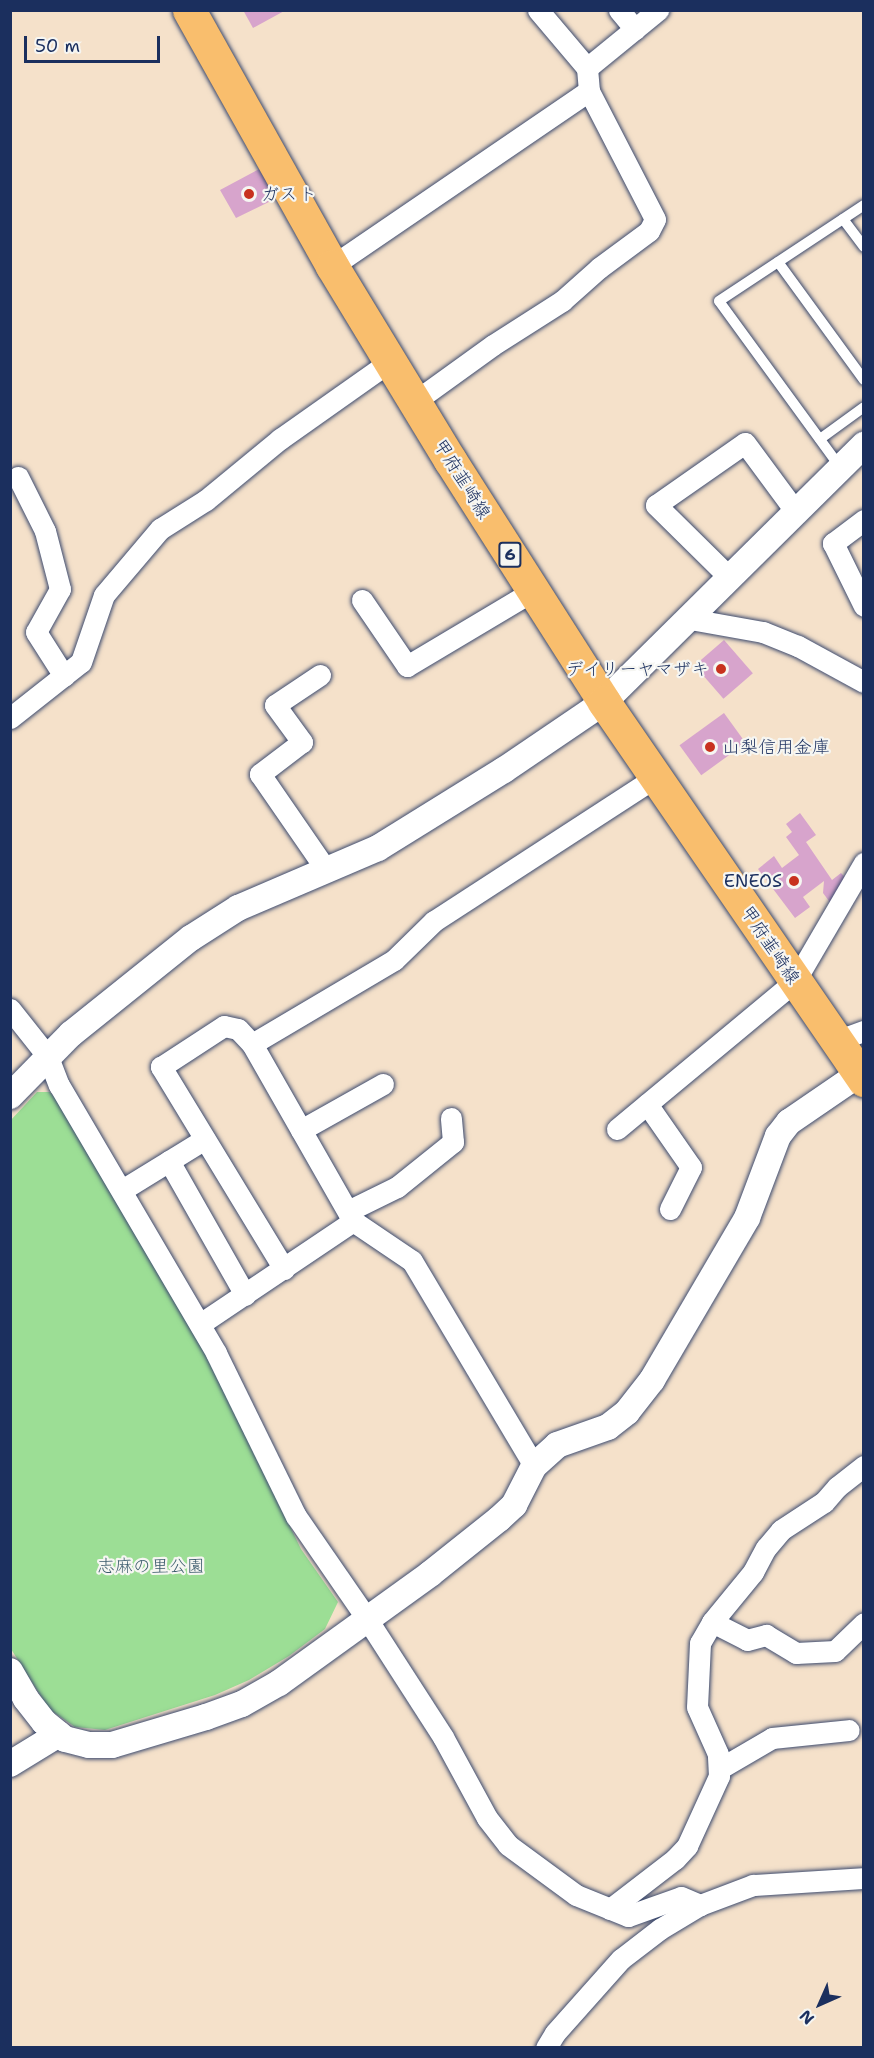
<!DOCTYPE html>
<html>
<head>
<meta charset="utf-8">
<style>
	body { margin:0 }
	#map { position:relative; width:874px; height:2058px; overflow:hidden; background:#f5e1ca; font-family:"Shantell Sans","Klee One",sans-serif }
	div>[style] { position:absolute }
	.green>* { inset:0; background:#9cde95 }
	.building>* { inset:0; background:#d7a4cc; transform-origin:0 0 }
	.roads { filter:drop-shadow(0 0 2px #3c4a6e) drop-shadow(0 0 2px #3c4a6e) }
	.service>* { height:10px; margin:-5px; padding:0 5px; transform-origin:5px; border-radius:5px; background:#fff }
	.minor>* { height:21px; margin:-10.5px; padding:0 10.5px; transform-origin:10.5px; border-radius:10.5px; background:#fff }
	.tertiary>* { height:26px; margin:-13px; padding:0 13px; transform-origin:13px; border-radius:13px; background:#fff }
	.primary>* { height:33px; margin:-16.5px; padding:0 16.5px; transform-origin:16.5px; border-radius:16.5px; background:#f9be6d }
	.dots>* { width:16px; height:16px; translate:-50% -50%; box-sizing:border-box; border:3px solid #f6f6f2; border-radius:50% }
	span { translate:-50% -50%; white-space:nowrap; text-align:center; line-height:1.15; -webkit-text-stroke:4.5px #f6f6f2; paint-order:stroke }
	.shield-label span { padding:2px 4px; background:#f6f6f2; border:2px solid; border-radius:4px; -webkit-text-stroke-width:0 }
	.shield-label { font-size:16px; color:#1b2f5e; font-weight:700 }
	.poi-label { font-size:18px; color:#1b2f5e }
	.left { translate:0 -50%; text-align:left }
	.right { translate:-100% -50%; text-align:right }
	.street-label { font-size:18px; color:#1b2f5e }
	.park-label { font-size:18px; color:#3b5b6c }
	.frame { position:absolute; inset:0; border:12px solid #1b2f5e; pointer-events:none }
	.north { position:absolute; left:790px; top:1974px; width:60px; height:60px; -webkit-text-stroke:4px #f6f6f2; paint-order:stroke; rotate:225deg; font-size:16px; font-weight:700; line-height:24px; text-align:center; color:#1b2f5e }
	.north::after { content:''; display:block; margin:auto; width:21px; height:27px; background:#1b2f5e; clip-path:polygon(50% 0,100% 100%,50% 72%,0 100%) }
	.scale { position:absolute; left:24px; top:36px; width:136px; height:27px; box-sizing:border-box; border:3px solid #1b2f5e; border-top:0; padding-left:8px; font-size:18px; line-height:21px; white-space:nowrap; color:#1b2f5e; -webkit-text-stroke:4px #f6f6f2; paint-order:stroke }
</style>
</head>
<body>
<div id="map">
	<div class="green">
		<i style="clip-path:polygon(37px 1092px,50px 1092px,62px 1106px,202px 1346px,301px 1549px,338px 1602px,325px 1629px,289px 1656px,249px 1680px,215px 1695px,105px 1730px,75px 1727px,49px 1709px,11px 1649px,10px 1121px)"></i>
	</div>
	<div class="building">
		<i style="clip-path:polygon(243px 10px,286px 10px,253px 28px)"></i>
		<i style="clip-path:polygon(265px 166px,277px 188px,270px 192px,275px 199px,236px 218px,220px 190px)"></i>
		<i style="left:724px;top:640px;width:44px;height:39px;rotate:49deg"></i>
		<i style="left:724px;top:713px;width:37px;height:55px;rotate:54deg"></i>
		<i style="clip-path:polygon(800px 813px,816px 835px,806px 842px,832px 880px,841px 873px,849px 882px,832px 905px,823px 893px,824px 881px,803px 897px,810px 907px,795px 918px,758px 869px,774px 856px,782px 868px,799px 855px,786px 837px,792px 832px,786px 824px)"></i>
	</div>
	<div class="roads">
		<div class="service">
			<i style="left:843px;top:219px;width:35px;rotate:53deg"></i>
			<i style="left:778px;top:262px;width:146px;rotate:53.9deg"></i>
			<i style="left:820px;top:439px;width:54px;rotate:-36deg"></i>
			<i style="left:840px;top:467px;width:205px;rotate:-126.1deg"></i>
			<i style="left:719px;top:301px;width:174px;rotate:-33.5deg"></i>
		</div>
		<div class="minor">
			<i style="left:538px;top:10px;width:76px;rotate:49.8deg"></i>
			<i style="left:619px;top:10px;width:25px;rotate:50deg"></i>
			<i style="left:332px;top:266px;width:311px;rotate:-34.3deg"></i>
			<i style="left:589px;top:91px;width:23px;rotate:-95deg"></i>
			<i style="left:587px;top:68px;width:92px;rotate:-39.2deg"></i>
			<i style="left:414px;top:402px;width:97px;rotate:-35.8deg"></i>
			<i style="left:493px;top:345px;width:82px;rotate:-32.5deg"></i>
			<i style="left:562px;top:301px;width:50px;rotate:-41.7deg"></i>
			<i style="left:599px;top:268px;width:62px;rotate:-36.5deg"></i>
			<i style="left:649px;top:231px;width:13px;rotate:-63deg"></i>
			<i style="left:655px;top:219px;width:144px;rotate:-117.3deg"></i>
			<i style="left:18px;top:477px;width:60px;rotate:63.4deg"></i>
			<i style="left:45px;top:531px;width:60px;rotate:75.5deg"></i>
			<i style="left:60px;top:589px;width:49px;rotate:119.2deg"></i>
			<i style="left:36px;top:632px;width:52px;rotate:57.5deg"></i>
			<i style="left:864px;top:520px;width:39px;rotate:143deg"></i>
			<i style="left:833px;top:543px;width:70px;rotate:63.8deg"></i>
			<i style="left:730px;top:578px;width:104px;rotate:-135.4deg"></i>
			<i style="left:656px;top:505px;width:108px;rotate:-34.9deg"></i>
			<i style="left:745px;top:443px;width:86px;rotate:53.5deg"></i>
			<i style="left:362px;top:600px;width:80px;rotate:55.7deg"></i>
			<i style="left:407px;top:666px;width:147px;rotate:-30.8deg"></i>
			<i style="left:690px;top:619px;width:74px;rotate:10.1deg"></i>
			<i style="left:763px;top:632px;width:38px;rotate:22deg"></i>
			<i style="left:798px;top:646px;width:75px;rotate:28.6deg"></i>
			<i style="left:320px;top:675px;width:54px;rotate:146.3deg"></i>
			<i style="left:275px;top:705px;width:46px;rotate:53.9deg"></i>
			<i style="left:302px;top:742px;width:53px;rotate:142.7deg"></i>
			<i style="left:260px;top:774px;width:118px;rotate:55.4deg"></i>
			<i style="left:10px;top:718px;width:90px;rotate:-38.3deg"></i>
			<i style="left:81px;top:662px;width:71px;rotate:-71.1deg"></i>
			<i style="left:104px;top:595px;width:87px;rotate:-49.7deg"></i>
			<i style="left:160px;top:529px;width:54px;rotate:-32.2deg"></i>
			<i style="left:206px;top:500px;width:96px;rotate:-39.5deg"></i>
			<i style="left:280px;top:439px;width:133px;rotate:-35.2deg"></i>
			<i style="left:10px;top:1009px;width:61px;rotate:51.6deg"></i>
			<i style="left:48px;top:1057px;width:30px;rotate:69deg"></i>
			<i style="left:59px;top:1085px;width:311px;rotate:59.6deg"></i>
			<i style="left:216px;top:1353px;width:182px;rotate:63.9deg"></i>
			<i style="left:296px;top:1516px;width:125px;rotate:55.4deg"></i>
			<i style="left:367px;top:1619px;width:140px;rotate:57.2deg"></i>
			<i style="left:443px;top:1737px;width:92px;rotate:61.5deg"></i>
			<i style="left:487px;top:1818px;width:34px;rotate:52deg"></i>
			<i style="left:508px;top:1845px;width:84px;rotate:36.3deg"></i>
			<i style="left:576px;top:1895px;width:56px;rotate:22deg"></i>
			<i style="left:628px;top:1916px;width:56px;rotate:-19.7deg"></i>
			<i style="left:681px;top:1897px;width:21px;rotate:23deg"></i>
			<i style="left:836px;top:1041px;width:30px;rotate:-20deg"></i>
			<i style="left:252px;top:1044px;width:165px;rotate:-30.6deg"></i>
			<i style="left:394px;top:960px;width:56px;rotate:-44.3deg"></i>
			<i style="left:434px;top:921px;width:265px;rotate:-33deg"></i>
			<i style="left:647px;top:1104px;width:77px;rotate:55.1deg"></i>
			<i style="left:691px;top:1167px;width:47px;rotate:116.6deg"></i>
			<i style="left:617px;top:1129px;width:231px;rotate:-39.7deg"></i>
			<i style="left:795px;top:981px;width:137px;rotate:-59.7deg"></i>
			<i style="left:301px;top:1130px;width:94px;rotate:-29.3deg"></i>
			<i style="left:169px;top:1161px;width:154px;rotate:60.4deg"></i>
			<i style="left:122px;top:1190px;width:97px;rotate:-31.6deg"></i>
			<i style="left:348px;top:1211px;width:55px;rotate:-26.1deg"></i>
			<i style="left:397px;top:1187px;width:72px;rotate:-38.8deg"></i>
			<i style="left:453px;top:1142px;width:24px;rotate:-95deg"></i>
			<i style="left:284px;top:1269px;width:237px;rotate:-121.3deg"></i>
			<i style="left:161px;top:1067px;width:75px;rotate:-33.1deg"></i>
			<i style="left:224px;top:1026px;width:14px;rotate:12deg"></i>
			<i style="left:238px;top:1029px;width:21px;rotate:47deg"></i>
			<i style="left:252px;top:1044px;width:204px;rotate:60.3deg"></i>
			<i style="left:353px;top:1221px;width:71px;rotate:34.1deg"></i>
			<i style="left:412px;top:1261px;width:239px;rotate:59.2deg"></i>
			<i style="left:200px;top:1324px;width:184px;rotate:-33.9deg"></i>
			<i style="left:712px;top:1622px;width:39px;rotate:27deg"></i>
			<i style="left:747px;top:1640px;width:20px;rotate:-15deg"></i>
			<i style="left:766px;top:1635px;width:35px;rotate:31deg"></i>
			<i style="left:796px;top:1653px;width:39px;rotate:-3deg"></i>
			<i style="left:835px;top:1651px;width:40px;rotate:-44deg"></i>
			<i style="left:719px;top:1769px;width:61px;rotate:-30.3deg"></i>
			<i style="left:772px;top:1738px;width:77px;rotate:-5.9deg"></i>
			<i style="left:610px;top:1909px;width:82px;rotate:-37.6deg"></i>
			<i style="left:675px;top:1859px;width:18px;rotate:-47deg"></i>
			<i style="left:687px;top:1846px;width:77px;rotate:-65.4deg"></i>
			<i style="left:719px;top:1776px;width:22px;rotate:-93deg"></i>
			<i style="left:718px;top:1754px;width:51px;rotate:-114.1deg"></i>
			<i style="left:697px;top:1707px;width:64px;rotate:-87.3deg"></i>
			<i style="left:700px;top:1643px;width:24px;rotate:-60deg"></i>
			<i style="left:712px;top:1622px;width:65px;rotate:-50.6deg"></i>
			<i style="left:753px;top:1572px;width:27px;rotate:-62deg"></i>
			<i style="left:766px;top:1548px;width:23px;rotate:-50deg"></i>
			<i style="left:781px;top:1530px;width:51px;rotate:-33.1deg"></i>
			<i style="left:824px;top:1502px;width:20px;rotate:-49deg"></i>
			<i style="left:837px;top:1487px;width:34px;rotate:-38deg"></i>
			<i style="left:546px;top:2048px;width:17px;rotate:-59deg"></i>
			<i style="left:555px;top:2033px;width:99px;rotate:-48.3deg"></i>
			<i style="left:621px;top:1959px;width:49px;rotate:-37.6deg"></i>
			<i style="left:660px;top:1929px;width:47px;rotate:-31deg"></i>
			<i style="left:700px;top:1905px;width:57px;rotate:-20.7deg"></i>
			<i style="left:753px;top:1885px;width:111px;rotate:-3.6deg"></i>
		</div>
		<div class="tertiary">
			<i style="left:10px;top:1096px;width:87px;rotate:-45.5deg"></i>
			<i style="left:71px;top:1034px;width:154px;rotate:-38.7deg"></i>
			<i style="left:191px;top:938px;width:56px;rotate:-32.6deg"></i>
			<i style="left:238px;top:908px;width:152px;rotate:-23.2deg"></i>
			<i style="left:378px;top:848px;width:148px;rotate:-31.8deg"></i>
			<i style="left:504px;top:770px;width:121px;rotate:-34.2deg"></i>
			<i style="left:604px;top:702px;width:366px;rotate:-44.7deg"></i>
			<i style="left:10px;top:1671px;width:32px;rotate:60deg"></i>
			<i style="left:26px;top:1699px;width:29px;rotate:52deg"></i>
			<i style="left:44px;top:1722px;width:27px;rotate:39deg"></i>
			<i style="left:65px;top:1739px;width:25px;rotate:14deg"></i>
			<i style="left:89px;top:1745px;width:23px"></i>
			<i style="left:112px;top:1745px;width:98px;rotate:-16.6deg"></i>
			<i style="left:206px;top:1717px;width:38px;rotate:-20deg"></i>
			<i style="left:242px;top:1704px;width:43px;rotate:-29.6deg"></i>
			<i style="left:279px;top:1683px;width:186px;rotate:-35.8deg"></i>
			<i style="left:430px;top:1574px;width:88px;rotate:-38.6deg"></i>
			<i style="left:499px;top:1519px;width:21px;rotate:-43deg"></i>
			<i style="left:514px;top:1505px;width:44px;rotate:-62.9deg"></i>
			<i style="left:534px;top:1466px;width:31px;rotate:-42deg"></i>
			<i style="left:557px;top:1445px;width:54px;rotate:-19.4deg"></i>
			<i style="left:608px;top:1427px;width:24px;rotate:-38deg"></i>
			<i style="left:627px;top:1412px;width:41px;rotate:-52deg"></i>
			<i style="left:652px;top:1380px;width:188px;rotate:-59.6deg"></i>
			<i style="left:747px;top:1218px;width:88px;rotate:-69.3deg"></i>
			<i style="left:778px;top:1136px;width:18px;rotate:-52deg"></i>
			<i style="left:789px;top:1122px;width:85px;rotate:-34.4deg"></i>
			<i style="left:10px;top:1764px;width:57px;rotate:-31.5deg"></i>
		</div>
		<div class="primary">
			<i style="left:189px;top:10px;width:293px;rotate:60.8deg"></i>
			<i style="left:332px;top:266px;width:227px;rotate:58.7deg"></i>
			<i style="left:450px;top:460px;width:287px;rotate:57.5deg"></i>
			<i style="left:604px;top:702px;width:459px;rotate:55.5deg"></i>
		</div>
	</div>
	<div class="dots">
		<i style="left:249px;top:194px;background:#c8321e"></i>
		<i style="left:721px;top:669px;background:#c8321e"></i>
		<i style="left:710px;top:747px;background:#c8321e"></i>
		<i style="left:794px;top:881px;background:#c8321e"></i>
	</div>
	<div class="shield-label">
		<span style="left:510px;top:555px">6</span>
	</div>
	<div class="poi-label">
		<span class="left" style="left:261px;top:194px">ガスト</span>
		<span class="right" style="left:709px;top:669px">デイリーヤマザキ</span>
		<span class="left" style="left:722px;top:747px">山梨信用金庫</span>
		<span class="right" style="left:782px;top:881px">ENEOS</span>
	</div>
	<div class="street-label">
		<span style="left:462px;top:479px;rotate:58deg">甲府韮崎線</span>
		<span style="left:770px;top:945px;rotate:56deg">甲府韮崎線</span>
	</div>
	<div class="park-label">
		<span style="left:151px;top:1566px">志麻の里公園</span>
	</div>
	<div class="frame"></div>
	<div class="north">N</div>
	<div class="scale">50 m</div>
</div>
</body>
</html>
